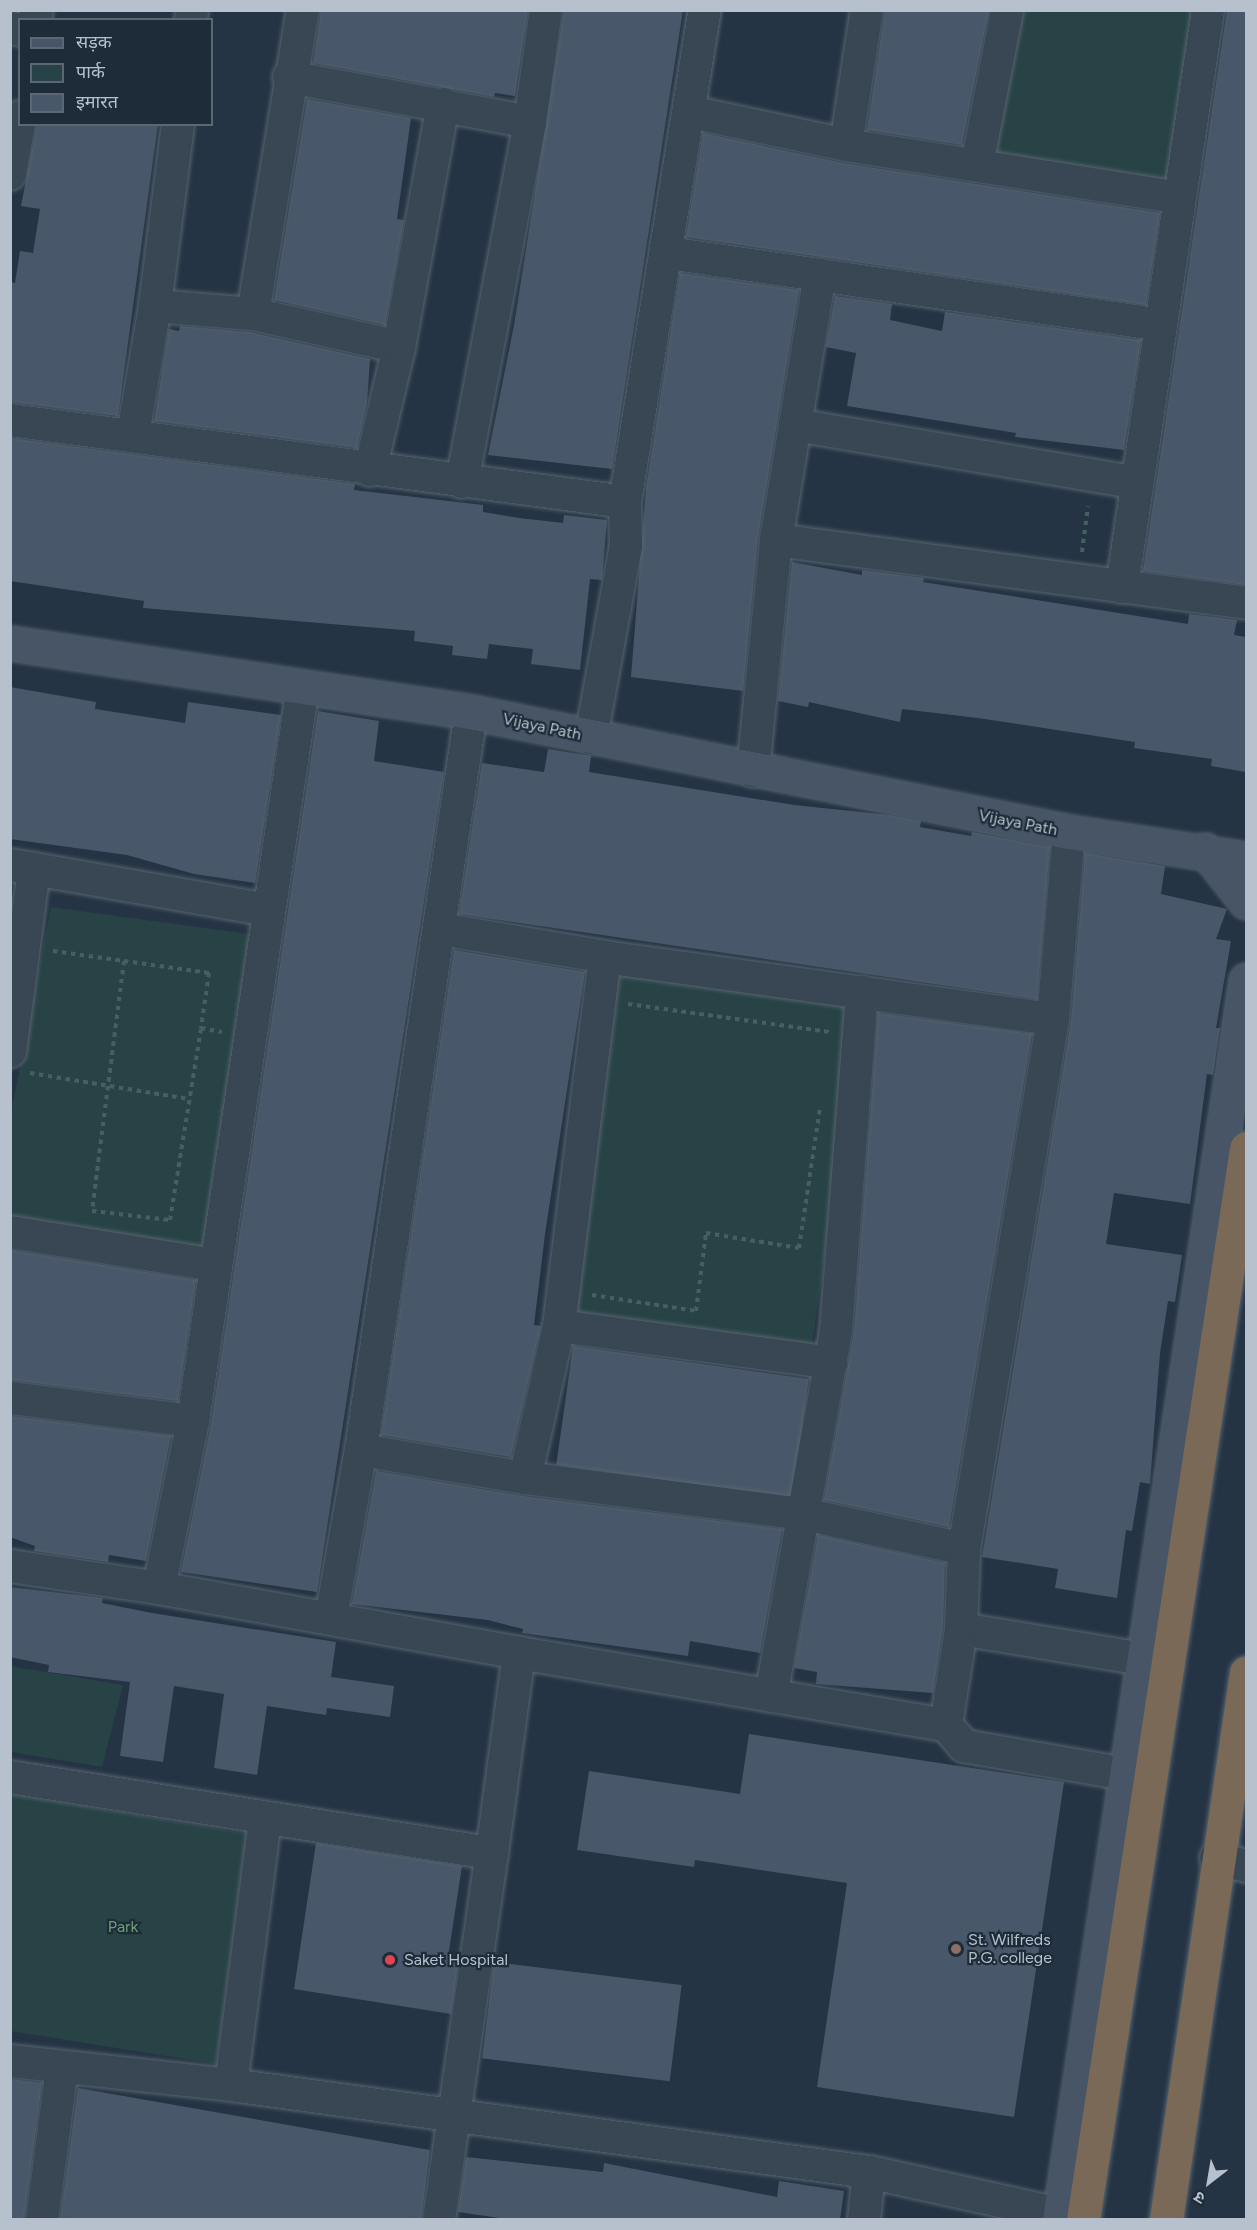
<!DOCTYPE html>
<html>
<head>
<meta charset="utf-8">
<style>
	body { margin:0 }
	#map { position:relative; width:1257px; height:2230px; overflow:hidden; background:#253444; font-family:Figtree,"Noto Sans Devanagari",sans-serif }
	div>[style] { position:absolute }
	.green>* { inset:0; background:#274345; transform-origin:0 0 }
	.building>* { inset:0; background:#48586a; transform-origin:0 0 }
	.path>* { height:4px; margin-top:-2px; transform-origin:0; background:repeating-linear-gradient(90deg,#456061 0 4.5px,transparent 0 9px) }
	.roads { filter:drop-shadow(0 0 2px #576470) drop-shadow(0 0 2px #576470) }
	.street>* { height:32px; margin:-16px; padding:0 16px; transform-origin:16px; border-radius:16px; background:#394653 }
	.secondary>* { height:33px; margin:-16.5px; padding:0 16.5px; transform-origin:16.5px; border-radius:16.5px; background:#475566 }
	.highway>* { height:33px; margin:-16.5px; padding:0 16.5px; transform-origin:16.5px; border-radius:16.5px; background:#7a6956 }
	.dots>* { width:16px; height:16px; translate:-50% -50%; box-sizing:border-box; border:3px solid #1e2b38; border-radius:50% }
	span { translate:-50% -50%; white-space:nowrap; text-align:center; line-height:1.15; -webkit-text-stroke:4.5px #1e2b38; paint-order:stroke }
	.street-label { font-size:16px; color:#b6c1cd }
	.park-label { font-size:16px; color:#6c9f74 }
	.poi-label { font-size:16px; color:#b6c1cd }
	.left { translate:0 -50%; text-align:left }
	.frame { position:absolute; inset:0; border:12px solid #b6c1cd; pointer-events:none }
	.legend { position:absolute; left:18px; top:18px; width:195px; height:108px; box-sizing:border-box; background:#1e2b38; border:2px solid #5b6774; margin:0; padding:8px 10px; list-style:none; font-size:18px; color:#b6c1cd }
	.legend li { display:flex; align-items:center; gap:12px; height:30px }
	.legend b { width:30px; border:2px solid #5b6774 }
	.north { position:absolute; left:1179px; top:2152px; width:60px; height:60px; -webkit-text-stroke:4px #1e2b38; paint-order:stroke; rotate:211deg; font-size:16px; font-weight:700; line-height:24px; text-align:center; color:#b6c1cd }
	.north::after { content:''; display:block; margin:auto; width:21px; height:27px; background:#b6c1cd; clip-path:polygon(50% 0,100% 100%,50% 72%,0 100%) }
</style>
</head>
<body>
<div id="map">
	<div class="green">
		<i style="clip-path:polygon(999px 11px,1208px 11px,1179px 198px,977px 165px)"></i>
		<i style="clip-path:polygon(51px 907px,249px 934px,210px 1256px,11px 1231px,11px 1113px)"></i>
		<i style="left:605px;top:957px;width:259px;height:372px;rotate:8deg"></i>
		<i style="clip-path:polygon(10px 1666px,123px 1685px,102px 1767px,11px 1752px)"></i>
		<i style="clip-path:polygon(10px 1794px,247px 1834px,216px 2064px,11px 2031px)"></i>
	</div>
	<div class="building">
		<i style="clip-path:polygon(321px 10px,528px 10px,515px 96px,495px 93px,494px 97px,313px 63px)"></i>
		<i style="clip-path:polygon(564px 10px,683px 10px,612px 469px,488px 455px,514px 325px)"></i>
		<i style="clip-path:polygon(885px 10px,989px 10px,962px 145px,867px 130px)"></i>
		<i style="clip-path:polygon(1227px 10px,1246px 10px,1246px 585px,1143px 571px)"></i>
		<i style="clip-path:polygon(307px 99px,411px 118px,397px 219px,404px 220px,385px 325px,274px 300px)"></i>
		<i style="clip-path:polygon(37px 124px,158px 124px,118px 416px,10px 402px,10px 282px,15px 283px,20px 251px,33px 253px,40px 209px,21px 206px)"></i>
		<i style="clip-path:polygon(703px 133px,843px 163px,1160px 213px,1146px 305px,686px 237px)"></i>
		<i style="clip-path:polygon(680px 273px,799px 290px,758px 538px,743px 691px,631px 677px,646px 488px)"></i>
		<i style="clip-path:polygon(835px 296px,892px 304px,890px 320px,942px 331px,945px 312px,1141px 340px,1124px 450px,1015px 437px,1016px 433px,847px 406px,856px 353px,826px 347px)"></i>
		<i style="clip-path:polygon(180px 326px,250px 332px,370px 359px,367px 403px,357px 448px,154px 421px,169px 329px,179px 331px)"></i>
		<i style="clip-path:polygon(10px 438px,355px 484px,354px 490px,483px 505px,483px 512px,519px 518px,563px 523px,564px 515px,607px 520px,602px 580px,590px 579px,580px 670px,531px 664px,533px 649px,489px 644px,487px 659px,452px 655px,453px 646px,414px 641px,415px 631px,143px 608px,144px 601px,10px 581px)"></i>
		<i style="clip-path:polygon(792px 562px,862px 575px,862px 570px,924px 578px,923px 582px,1188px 624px,1189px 614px,1237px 620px,1234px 635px,1246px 637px,1246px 772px,1211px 766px,1212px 759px,1134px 748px,1135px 742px,978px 718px,902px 709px,900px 722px,809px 702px,808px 707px,778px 701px)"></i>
		<i style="clip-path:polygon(10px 687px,96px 702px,95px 709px,185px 723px,188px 702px,281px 715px,255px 883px,194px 874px,127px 855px,10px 839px)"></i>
		<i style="clip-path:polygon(318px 711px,379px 721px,374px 761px,444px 772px,317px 1592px,181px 1572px,211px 1424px)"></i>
		<i style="clip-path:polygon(548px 749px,591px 756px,589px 772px,794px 805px,890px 815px,921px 821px,920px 827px,971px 836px,972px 832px,1050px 847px,1037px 999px,459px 914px,482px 763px,544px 772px)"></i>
		<i style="clip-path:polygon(1085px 853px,1165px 866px,1161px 894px,1227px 909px,1216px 939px,1231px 941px,1216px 1028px,1220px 1028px,1213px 1075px,1207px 1074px,1190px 1204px,1114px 1193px,1106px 1244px,1182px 1255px,1175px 1302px,1168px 1301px,1160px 1353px,1150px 1484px,1140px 1482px,1132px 1531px,1126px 1530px,1117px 1598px,1055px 1588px,1058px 1569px,982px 1557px,1071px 1021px)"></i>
		<i style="clip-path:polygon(454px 950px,585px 972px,545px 1234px,534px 1325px,541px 1326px,511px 1457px,381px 1435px)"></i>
		<i style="clip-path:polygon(878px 1013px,1032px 1034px,949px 1527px,824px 1500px,854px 1332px)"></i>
		<i style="clip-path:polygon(10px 1250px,196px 1280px,178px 1401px,10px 1380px)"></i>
		<i style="left:573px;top:1346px;width:238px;height:120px;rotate:8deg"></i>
		<i style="clip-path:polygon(10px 1416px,171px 1436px,146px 1561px,109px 1555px,108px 1562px,34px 1551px,35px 1546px,10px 1537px)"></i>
		<i style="clip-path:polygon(376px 1471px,522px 1496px,782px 1529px,760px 1653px,690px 1641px,688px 1656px,522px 1633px,523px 1629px,488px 1620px,352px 1604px)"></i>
		<i style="clip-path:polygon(818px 1535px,945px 1563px,943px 1627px,933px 1693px,816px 1684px,817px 1672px,794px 1668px)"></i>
		<i style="clip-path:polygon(10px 1587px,103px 1598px,102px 1603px,152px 1613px,336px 1642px,331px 1677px,394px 1686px,390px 1717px,327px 1708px,326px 1715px,267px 1706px,257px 1775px,214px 1768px,224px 1694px,174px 1686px,163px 1762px,120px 1756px,130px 1682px,48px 1672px,49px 1665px,10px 1657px)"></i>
		<i style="clip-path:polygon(749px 1734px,1064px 1782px,1014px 2117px,817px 2087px,847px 1883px,695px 1860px,694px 1867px,577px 1850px,589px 1771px,740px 1794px)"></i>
		<i style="clip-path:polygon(316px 1843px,462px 1866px,448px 1957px,459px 1958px,451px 2014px,294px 1989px)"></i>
		<i style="left:494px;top:1962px;width:189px;height:97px;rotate:7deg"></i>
		<i style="clip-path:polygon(10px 2079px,42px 2083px,24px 2220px,10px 2220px)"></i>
		<i style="clip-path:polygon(78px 2088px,430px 2150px,421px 2220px,60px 2220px)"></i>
		<i style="clip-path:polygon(466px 2157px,603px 2172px,604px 2163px,777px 2197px,779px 2181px,844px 2191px,840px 2220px,514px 2220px,458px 2212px)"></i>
	</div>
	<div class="path">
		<i style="left:1082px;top:552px;width:46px;rotate:-82.6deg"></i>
		<i style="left:53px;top:951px;width:72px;rotate:8deg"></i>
		<i style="left:124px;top:961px;width:252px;rotate:97.3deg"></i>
		<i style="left:92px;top:1211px;width:79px;rotate:6.6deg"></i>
		<i style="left:170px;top:1220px;width:194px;rotate:-80.8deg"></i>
		<i style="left:201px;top:1028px;width:21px;rotate:11deg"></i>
		<i style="left:124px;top:961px;width:86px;rotate:8deg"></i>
		<i style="left:209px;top:973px;width:56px;rotate:98.3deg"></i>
		<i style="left:628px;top:1004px;width:205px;rotate:7.9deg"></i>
		<i style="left:30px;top:1073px;width:161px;rotate:9.3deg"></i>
		<i style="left:592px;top:1295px;width:105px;rotate:8.7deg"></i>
		<i style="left:696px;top:1311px;width:79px;rotate:-82.7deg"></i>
		<i style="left:706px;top:1233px;width:94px;rotate:9.2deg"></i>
		<i style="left:799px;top:1248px;width:143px;rotate:-81.5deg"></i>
	</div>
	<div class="roads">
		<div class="street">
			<i style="left:35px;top:20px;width:10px;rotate:-79deg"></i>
			<i style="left:191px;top:20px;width:10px;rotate:-84deg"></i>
			<i style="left:10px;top:28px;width:10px;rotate:11deg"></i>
			<i style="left:289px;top:77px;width:245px;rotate:10.6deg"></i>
			<i style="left:690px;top:112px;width:159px;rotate:11.9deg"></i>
			<i style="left:846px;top:145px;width:337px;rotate:9deg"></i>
			<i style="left:846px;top:145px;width:137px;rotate:-81.2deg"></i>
			<i style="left:977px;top:165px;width:158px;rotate:-79deg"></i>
			<i style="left:10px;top:174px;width:58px;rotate:-80deg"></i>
			<i style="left:668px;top:253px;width:498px;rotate:8.3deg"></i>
			<i style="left:155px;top:306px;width:98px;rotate:4.7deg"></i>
			<i style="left:253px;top:314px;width:150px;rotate:12.7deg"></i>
			<i style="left:253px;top:314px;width:308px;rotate:-80.7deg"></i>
			<i style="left:10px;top:420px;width:620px;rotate:7.59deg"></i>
			<i style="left:795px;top:425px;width:347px;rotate:9.6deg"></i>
			<i style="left:133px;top:434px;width:130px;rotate:-80.2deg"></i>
			<i style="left:155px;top:306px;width:183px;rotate:-82.8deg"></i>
			<i style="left:370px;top:470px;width:126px;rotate:-76.7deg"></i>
			<i style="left:399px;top:347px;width:247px;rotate:-79.7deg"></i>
			<i style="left:462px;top:482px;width:366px;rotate:-79.3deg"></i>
			<i style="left:530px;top:122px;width:113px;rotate:-81.9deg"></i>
			<i style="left:776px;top:540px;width:474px;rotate:7.6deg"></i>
			<i style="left:1122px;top:587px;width:583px;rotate:-81.52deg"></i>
			<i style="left:591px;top:738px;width:195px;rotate:-79.7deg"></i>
			<i style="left:626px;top:546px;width:44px;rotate:-91.3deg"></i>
			<i style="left:625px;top:502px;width:498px;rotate:-80.8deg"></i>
			<i style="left:753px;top:771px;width:232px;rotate:-84.3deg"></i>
			<i style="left:776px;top:540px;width:269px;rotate:-80.6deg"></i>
			<i style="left:10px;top:865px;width:24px;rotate:9deg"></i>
			<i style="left:34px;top:869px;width:184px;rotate:97.5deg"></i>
			<i style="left:34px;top:869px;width:238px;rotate:9.9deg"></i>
			<i style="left:440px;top:929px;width:167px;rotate:9.6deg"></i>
			<i style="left:605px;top:957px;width:452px;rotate:7.9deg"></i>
			<i style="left:10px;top:1232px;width:207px;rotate:9.2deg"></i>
			<i style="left:559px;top:1326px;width:275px;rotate:7.7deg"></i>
			<i style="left:10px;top:1398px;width:184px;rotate:7.2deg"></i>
			<i style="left:361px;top:1450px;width:166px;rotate:9.7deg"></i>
			<i style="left:525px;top:1478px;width:281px;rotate:7.4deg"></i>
			<i style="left:804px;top:1514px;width:164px;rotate:12.3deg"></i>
			<i style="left:525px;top:1478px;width:156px;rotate:-77.4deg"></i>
			<i style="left:559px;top:1326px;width:372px;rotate:-82.9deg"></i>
			<i style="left:10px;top:1566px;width:151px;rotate:8.4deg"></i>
			<i style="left:159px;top:1588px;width:366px;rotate:10.2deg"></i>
			<i style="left:159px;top:1588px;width:170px;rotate:-78.5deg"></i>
			<i style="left:193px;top:1421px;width:742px;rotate:-81.48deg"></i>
			<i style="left:331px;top:1618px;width:171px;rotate:-79.9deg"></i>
			<i style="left:361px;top:1450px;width:746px;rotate:-81.52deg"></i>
			<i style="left:961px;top:1629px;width:184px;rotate:9.4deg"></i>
			<i style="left:771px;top:1696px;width:371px;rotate:-79.9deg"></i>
			<i style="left:836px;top:1331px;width:340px;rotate:-85.6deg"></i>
			<i style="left:946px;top:1725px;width:97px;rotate:-81.1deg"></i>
			<i style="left:961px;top:1629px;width:80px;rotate:-87.9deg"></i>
			<i style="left:964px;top:1549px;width:537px;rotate:-80.47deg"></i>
			<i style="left:1053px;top:1019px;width:188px;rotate:-85.1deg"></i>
			<i style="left:10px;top:1777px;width:488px;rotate:9deg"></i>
			<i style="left:492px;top:1853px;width:202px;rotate:-82.3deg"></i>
			<i style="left:519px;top:1653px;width:433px;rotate:9.6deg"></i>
			<i style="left:946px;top:1725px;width:28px;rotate:49deg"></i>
			<i style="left:964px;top:1746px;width:164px;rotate:9.8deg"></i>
			<i style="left:1216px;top:1858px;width:31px;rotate:15deg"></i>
			<i style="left:10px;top:2061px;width:222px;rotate:6.2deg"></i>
			<i style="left:231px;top:2085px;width:644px;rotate:7.77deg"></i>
			<i style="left:869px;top:2172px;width:219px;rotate:12.4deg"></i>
			<i style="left:231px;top:2085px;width:269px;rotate:-82.7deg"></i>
			<i style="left:42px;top:2220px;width:152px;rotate:-82.5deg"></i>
			<i style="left:439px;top:2220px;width:371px;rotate:-81.8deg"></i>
			<i style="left:864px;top:2220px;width:48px;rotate:-84.1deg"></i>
		</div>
		<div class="secondary">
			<i style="left:10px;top:643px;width:466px;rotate:8.5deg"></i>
			<i style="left:471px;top:712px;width:610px;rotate:11.35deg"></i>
			<i style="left:1069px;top:832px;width:179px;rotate:8.7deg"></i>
			<i style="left:1205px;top:850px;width:66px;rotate:51.7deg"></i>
			<i style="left:1059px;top:2220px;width:1254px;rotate:-81.42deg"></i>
		</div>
		<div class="highway">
			<i style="left:1083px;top:2220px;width:1084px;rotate:-81.35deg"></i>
			<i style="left:1166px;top:2220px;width:553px;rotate:-81.68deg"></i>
		</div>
	</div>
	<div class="dots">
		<i style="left:956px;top:1949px;background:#8d6e63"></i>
		<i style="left:390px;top:1960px;background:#e0444e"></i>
	</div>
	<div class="street-label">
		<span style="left:542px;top:727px;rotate:12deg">Vijaya Path</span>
		<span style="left:1018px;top:823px;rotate:11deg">Vijaya Path</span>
	</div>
	<div class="park-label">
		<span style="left:123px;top:1927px">Park</span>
	</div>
	<div class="poi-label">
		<span class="left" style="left:968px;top:1949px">St. Wilfreds<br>P.G. college</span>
		<span class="left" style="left:404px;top:1960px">Saket Hospital</span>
	</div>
	<div class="frame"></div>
	<ul class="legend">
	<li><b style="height:8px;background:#475566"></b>सड़क</li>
	<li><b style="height:16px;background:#274345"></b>पार्क</li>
	<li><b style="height:16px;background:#48586a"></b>इमारत</li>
	</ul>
	<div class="north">उ</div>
</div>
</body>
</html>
